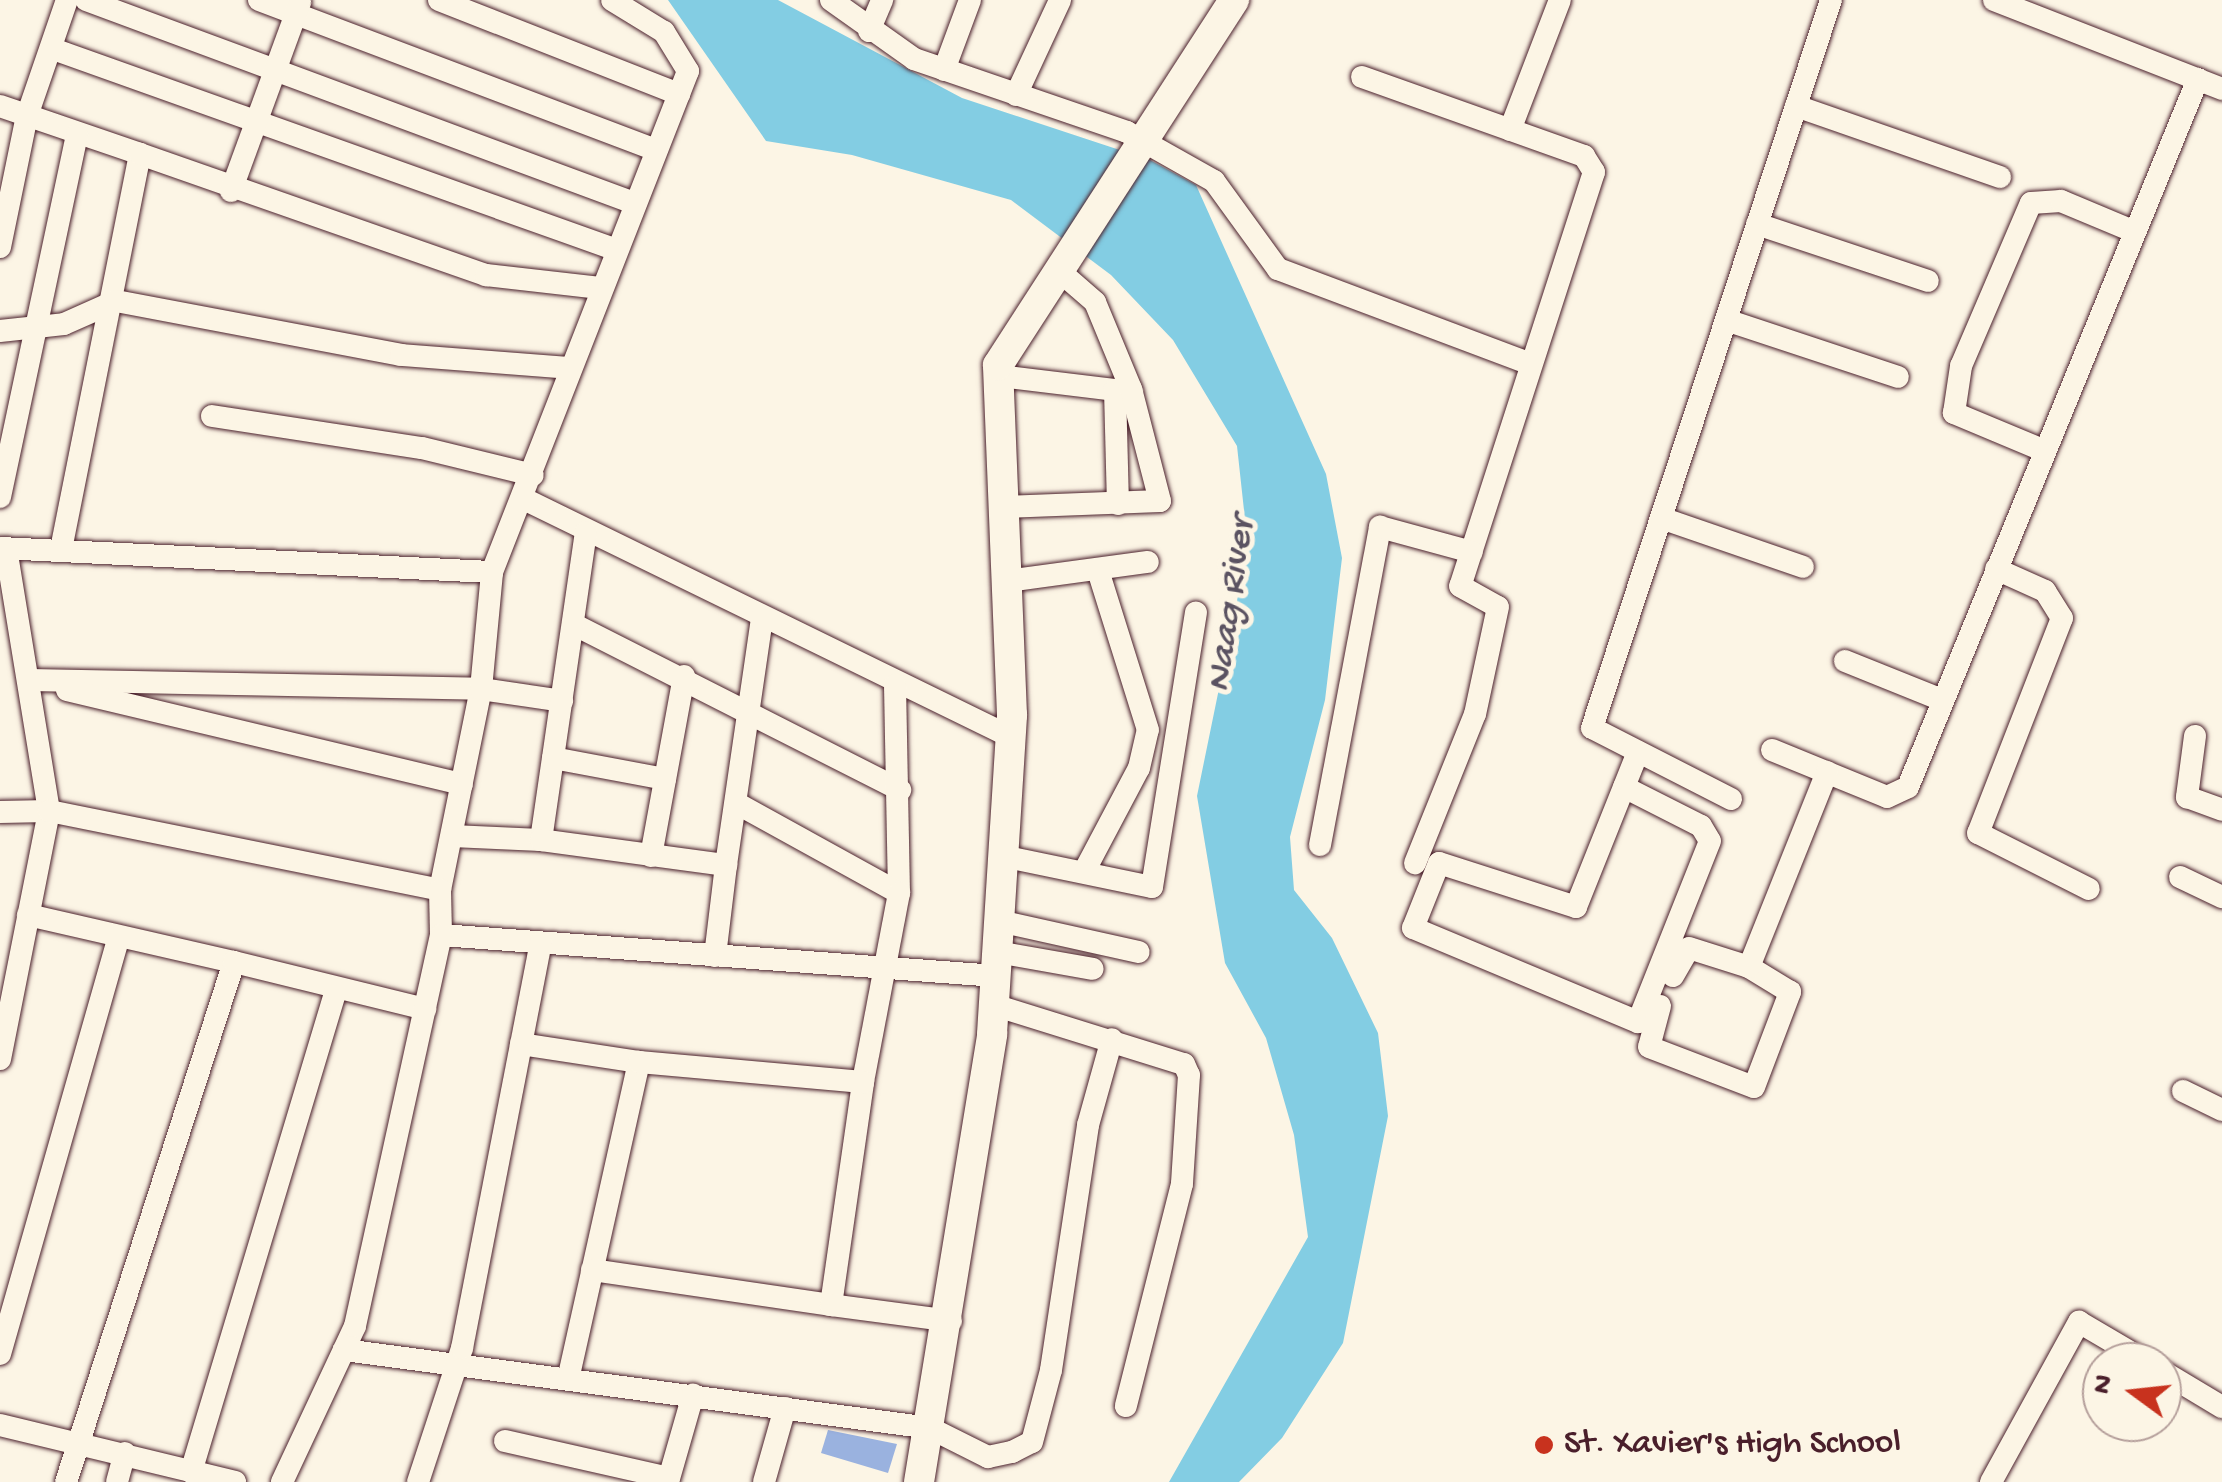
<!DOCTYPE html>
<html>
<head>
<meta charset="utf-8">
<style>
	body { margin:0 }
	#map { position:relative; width:2222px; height:1482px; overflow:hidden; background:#fcf5e5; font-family:"Gochi Hand",sans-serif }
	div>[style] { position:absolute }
	.water>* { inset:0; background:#83cde3 }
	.building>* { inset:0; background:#9ab2df }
	.roads { filter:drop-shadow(0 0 2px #4a1f2b) drop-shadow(0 0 2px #4a1f2b) }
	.street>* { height:22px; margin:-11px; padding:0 11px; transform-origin:11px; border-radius:11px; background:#fcf5e5 }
	.secondary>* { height:30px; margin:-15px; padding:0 15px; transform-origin:15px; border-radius:15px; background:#fcf5e5 }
	.dots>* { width:28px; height:28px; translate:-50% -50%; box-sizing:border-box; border:5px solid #fcf5e5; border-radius:50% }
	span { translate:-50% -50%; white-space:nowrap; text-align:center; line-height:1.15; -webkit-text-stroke:10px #fcf5e5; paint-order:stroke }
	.poi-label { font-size:35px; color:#4a1f2b }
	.left { translate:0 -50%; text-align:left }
	.water-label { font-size:38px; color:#5b5362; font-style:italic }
	.north { position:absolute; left:2082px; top:1342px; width:100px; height:100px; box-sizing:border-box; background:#fcf5e5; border:2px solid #b59f9b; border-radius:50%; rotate:285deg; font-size:28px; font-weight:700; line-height:40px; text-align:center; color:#4a1f2b }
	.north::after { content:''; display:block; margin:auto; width:35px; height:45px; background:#c8321e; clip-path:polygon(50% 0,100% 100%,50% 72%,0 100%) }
</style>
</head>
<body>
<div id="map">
	<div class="water">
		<i style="clip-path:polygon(668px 0,778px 0,962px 98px,1150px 160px,1196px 185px,1326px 474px,1342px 558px,1325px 700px,1290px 837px,1294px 890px,1332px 938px,1378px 1033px,1388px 1116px,1343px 1343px,1282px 1438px,1239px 1482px,1169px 1482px,1308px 1237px,1294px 1135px,1266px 1038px,1225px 963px,1197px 796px,1248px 547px,1237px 446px,1173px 340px,1111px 275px,1011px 200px,852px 155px,766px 141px)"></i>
	</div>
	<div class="building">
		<i style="clip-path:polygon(828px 1430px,897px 1444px,888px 1473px,821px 1453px)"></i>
	</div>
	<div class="roads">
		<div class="street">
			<i style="left:86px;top:0;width:584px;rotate:20.33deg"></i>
			<i style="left:259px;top:0;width:425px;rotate:20.7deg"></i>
			<i style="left:439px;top:0;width:258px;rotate:21.4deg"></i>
			<i style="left:831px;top:0;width:102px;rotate:35.4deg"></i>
			<i style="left:914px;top:59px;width:225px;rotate:18.9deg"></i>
			<i style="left:1127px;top:132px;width:100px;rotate:29.4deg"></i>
			<i style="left:1214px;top:181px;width:109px;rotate:54deg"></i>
			<i style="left:1278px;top:269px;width:270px;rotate:20.6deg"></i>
			<i style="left:1994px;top:0;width:245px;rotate:21.3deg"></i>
			<i style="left:869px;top:31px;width:34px;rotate:-67deg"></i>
			<i style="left:53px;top:49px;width:596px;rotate:19.62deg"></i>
			<i style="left:944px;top:70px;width:75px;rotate:-69.6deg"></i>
			<i style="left:1362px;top:77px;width:236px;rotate:19.6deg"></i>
			<i style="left:1584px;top:156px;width:19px;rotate:58deg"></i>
			<i style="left:1594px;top:172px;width:435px;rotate:107.9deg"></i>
			<i style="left:1460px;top:586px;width:43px;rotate:28.9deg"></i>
			<i style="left:1498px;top:607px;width:109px;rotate:102.1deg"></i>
			<i style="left:1475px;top:714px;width:161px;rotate:111.9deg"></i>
			<i style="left:1016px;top:95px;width:105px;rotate:-65.1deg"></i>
			<i style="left:0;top:106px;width:148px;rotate:18.9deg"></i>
			<i style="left:140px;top:154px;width:402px;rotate:101.3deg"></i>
			<i style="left:1796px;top:106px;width:216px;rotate:19.2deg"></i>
			<i style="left:1510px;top:130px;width:139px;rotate:-69deg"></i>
			<i style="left:140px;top:154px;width:367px;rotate:19.3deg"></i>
			<i style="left:486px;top:275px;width:115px;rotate:6.5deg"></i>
			<i style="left:231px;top:191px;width:201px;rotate:-69.9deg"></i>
			<i style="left:1757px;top:224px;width:180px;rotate:18.4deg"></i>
			<i style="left:0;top:247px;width:134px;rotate:-78.4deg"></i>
			<i style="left:27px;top:116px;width:123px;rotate:-71deg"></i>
			<i style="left:1726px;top:320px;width:181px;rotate:18.3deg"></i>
			<i style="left:0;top:331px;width:64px;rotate:-6.2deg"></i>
			<i style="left:64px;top:324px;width:57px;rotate:-23.9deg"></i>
			<i style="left:116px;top:301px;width:290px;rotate:10.7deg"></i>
			<i style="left:401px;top:355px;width:170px;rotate:4.4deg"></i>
			<i style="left:999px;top:376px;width:134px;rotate:6.9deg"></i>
			<i style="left:1115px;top:390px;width:114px;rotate:88.5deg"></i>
			<i style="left:212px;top:416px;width:212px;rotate:8.7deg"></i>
			<i style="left:422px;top:448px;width:114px;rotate:13.7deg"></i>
			<i style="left:2045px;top:451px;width:99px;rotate:-157.3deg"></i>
			<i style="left:1954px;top:413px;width:48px;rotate:-81.5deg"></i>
			<i style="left:1961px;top:366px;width:177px;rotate:-66.8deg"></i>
			<i style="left:2031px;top:203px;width:30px;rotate:-4deg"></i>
			<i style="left:2061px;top:201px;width:80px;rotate:22.7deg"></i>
			<i style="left:0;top:497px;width:370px;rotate:-78deg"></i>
			<i style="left:524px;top:499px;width:540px;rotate:26.04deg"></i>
			<i style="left:1004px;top:507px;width:156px;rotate:-2.2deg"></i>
			<i style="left:1160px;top:501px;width:116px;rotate:-104.5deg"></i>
			<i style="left:1131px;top:389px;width:94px;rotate:-112.5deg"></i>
			<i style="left:1095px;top:302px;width:49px;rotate:-139.1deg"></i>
			<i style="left:1661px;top:518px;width:150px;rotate:19deg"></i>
			<i style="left:0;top:548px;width:493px;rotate:2.8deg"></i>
			<i style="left:492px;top:572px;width:538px;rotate:-68.63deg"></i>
			<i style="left:688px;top:71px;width:46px;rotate:-121.6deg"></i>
			<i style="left:664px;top:32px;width:61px;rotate:-148.4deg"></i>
			<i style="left:1996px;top:569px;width:54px;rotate:24.2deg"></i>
			<i style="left:2045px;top:591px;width:32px;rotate:58deg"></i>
			<i style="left:2062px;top:618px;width:231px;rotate:111.3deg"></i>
			<i style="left:1978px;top:833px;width:124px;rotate:26.8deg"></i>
			<i style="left:1007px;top:581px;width:142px;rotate:-7.7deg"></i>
			<i style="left:573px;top:624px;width:367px;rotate:26.9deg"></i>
			<i style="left:1845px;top:661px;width:105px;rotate:21.9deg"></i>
			<i style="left:30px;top:680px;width:451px;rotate:1.1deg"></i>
			<i style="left:481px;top:689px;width:82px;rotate:8.4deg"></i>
			<i style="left:895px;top:685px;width:208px;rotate:88.9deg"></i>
			<i style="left:67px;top:690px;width:406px;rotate:13.4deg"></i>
			<i style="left:2195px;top:736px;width:62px;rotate:97.5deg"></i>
			<i style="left:2187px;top:797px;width:37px;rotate:20deg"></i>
			<i style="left:1772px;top:750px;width:124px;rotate:22.2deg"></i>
			<i style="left:1887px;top:797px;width:23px;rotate:-25deg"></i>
			<i style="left:1908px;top:787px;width:765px;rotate:-67.73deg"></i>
			<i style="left:553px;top:758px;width:114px;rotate:10.6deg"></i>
			<i style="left:1624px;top:787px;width:86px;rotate:26.9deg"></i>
			<i style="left:1701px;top:826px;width:17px;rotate:59deg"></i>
			<i style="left:1710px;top:841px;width:195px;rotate:111.7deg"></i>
			<i style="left:1638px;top:1022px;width:244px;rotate:-157.3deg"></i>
			<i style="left:1413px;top:928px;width:70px;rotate:-68.2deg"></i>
			<i style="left:1439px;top:863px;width:144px;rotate:17.8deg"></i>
			<i style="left:1576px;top:907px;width:167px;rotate:-68.2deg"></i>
			<i style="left:1731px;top:799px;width:156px;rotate:-152.9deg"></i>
			<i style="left:1592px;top:728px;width:766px;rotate:-71.83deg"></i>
			<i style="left:736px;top:803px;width:186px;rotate:28.9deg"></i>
			<i style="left:899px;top:893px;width:192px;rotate:100.8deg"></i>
			<i style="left:0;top:812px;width:49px;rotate:-1.2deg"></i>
			<i style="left:49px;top:811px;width:266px;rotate:-99.3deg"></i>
			<i style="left:452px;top:836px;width:89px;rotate:2.6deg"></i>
			<i style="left:541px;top:840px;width:311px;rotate:-81.7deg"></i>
			<i style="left:541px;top:840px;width:187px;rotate:7.7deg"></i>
			<i style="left:726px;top:865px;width:250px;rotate:-81.7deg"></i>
			<i style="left:1320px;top:845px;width:324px;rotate:-79.3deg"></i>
			<i style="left:1380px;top:527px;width:95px;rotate:15.2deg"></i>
			<i style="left:651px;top:856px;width:183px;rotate:-79.6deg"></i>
			<i style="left:1002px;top:856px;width:153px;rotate:11.7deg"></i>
			<i style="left:1152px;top:887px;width:278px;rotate:-80.9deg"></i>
			<i style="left:1086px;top:868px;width:113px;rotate:-62.1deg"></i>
			<i style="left:1139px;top:768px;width:39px;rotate:-77deg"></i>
			<i style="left:1148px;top:730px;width:164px;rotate:-107.4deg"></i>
			<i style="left:2180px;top:877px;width:47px;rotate:25.5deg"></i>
			<i style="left:440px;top:890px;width:205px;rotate:-78.5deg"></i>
			<i style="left:481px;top:689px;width:118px;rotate:-84.6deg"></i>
			<i style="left:28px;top:915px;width:211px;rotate:12.9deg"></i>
			<i style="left:234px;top:962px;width:546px;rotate:107.9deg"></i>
			<i style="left:999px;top:921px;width:143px;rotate:12.5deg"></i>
			<i style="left:997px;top:952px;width:97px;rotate:10deg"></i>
			<i style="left:715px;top:956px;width:92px;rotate:-83.1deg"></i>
			<i style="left:234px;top:962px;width:197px;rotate:13.8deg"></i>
			<i style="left:1673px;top:976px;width:32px;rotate:-60deg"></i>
			<i style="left:1689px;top:948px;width:63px;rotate:17.6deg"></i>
			<i style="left:994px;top:1005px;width:199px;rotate:17.3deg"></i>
			<i style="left:1184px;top:1064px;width:12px;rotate:66deg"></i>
			<i style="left:1189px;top:1075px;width:109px;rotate:93.7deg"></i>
			<i style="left:1182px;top:1184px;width:229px;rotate:104.2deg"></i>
			<i style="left:1660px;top:1006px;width:42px;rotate:105deg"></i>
			<i style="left:1649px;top:1047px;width:112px;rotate:20.9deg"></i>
			<i style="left:1754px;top:1087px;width:102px;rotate:-69.2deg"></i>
			<i style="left:1790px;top:992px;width:48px;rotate:-148.6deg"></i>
			<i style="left:1749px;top:967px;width:210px;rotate:-68.2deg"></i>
			<i style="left:521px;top:1044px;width:119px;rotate:8.7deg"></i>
			<i style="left:639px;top:1062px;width:325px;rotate:102.6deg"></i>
			<i style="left:0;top:1059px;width:253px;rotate:-78.8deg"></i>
			<i style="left:49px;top:811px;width:399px;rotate:11.4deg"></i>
			<i style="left:440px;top:890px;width:45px;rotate:88.7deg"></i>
			<i style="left:441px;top:935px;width:557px;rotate:4.22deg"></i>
			<i style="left:2183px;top:1091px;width:43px;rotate:26deg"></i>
			<i style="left:592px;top:1270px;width:242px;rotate:8.3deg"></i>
			<i style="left:831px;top:1305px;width:225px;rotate:-81.8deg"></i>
			<i style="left:863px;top:1082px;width:225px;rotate:-174.9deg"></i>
			<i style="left:831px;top:1305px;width:121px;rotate:7.6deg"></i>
			<i style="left:344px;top:1350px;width:591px;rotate:7.58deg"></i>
			<i style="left:930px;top:1428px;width:65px;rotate:26.6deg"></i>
			<i style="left:988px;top:1457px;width:25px;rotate:-12deg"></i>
			<i style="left:1012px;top:1452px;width:22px;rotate:-27deg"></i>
			<i style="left:1032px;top:1442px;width:74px;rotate:-75.2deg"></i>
			<i style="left:1051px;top:1370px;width:248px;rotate:-81.4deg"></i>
			<i style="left:1088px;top:1125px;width:89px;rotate:-74.4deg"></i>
			<i style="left:0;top:1354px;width:434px;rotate:-74.1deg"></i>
			<i style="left:2162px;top:1371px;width:70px;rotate:31deg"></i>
			<i style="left:0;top:1425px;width:242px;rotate:13.6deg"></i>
			<i style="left:505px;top:1441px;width:168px;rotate:12.7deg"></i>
			<i style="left:191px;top:1472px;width:503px;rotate:-73.26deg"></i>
			<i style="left:117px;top:1482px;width:30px;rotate:-75deg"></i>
			<i style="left:282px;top:1482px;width:172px;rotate:-64.9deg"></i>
			<i style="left:355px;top:1326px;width:400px;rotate:-77.6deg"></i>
			<i style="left:418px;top:1482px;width:141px;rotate:-71.8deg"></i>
			<i style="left:462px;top:1348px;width:413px;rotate:-79deg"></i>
			<i style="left:668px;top:1482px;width:91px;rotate:-74deg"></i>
			<i style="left:764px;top:1482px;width:77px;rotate:-74.2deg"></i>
			<i style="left:1991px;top:1482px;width:183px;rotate:-61.2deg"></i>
			<i style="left:2079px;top:1322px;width:79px;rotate:30.5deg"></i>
		</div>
		<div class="secondary">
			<i style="left:919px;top:1482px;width:454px;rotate:-80.7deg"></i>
			<i style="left:992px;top:1034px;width:320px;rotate:-86.4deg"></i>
			<i style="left:1012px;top:715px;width:350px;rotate:-92.3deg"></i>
			<i style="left:998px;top:365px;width:435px;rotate:-57.1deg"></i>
		</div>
	</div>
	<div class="dots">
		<i style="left:1544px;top:1445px;background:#c8321e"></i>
	</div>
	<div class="poi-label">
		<span class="left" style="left:1564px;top:1445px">St. Xavier's High School</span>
	</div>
	<div class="water-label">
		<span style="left:1233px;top:605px;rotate:-82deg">Naag River</span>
	</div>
	<div class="north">N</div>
</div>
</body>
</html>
